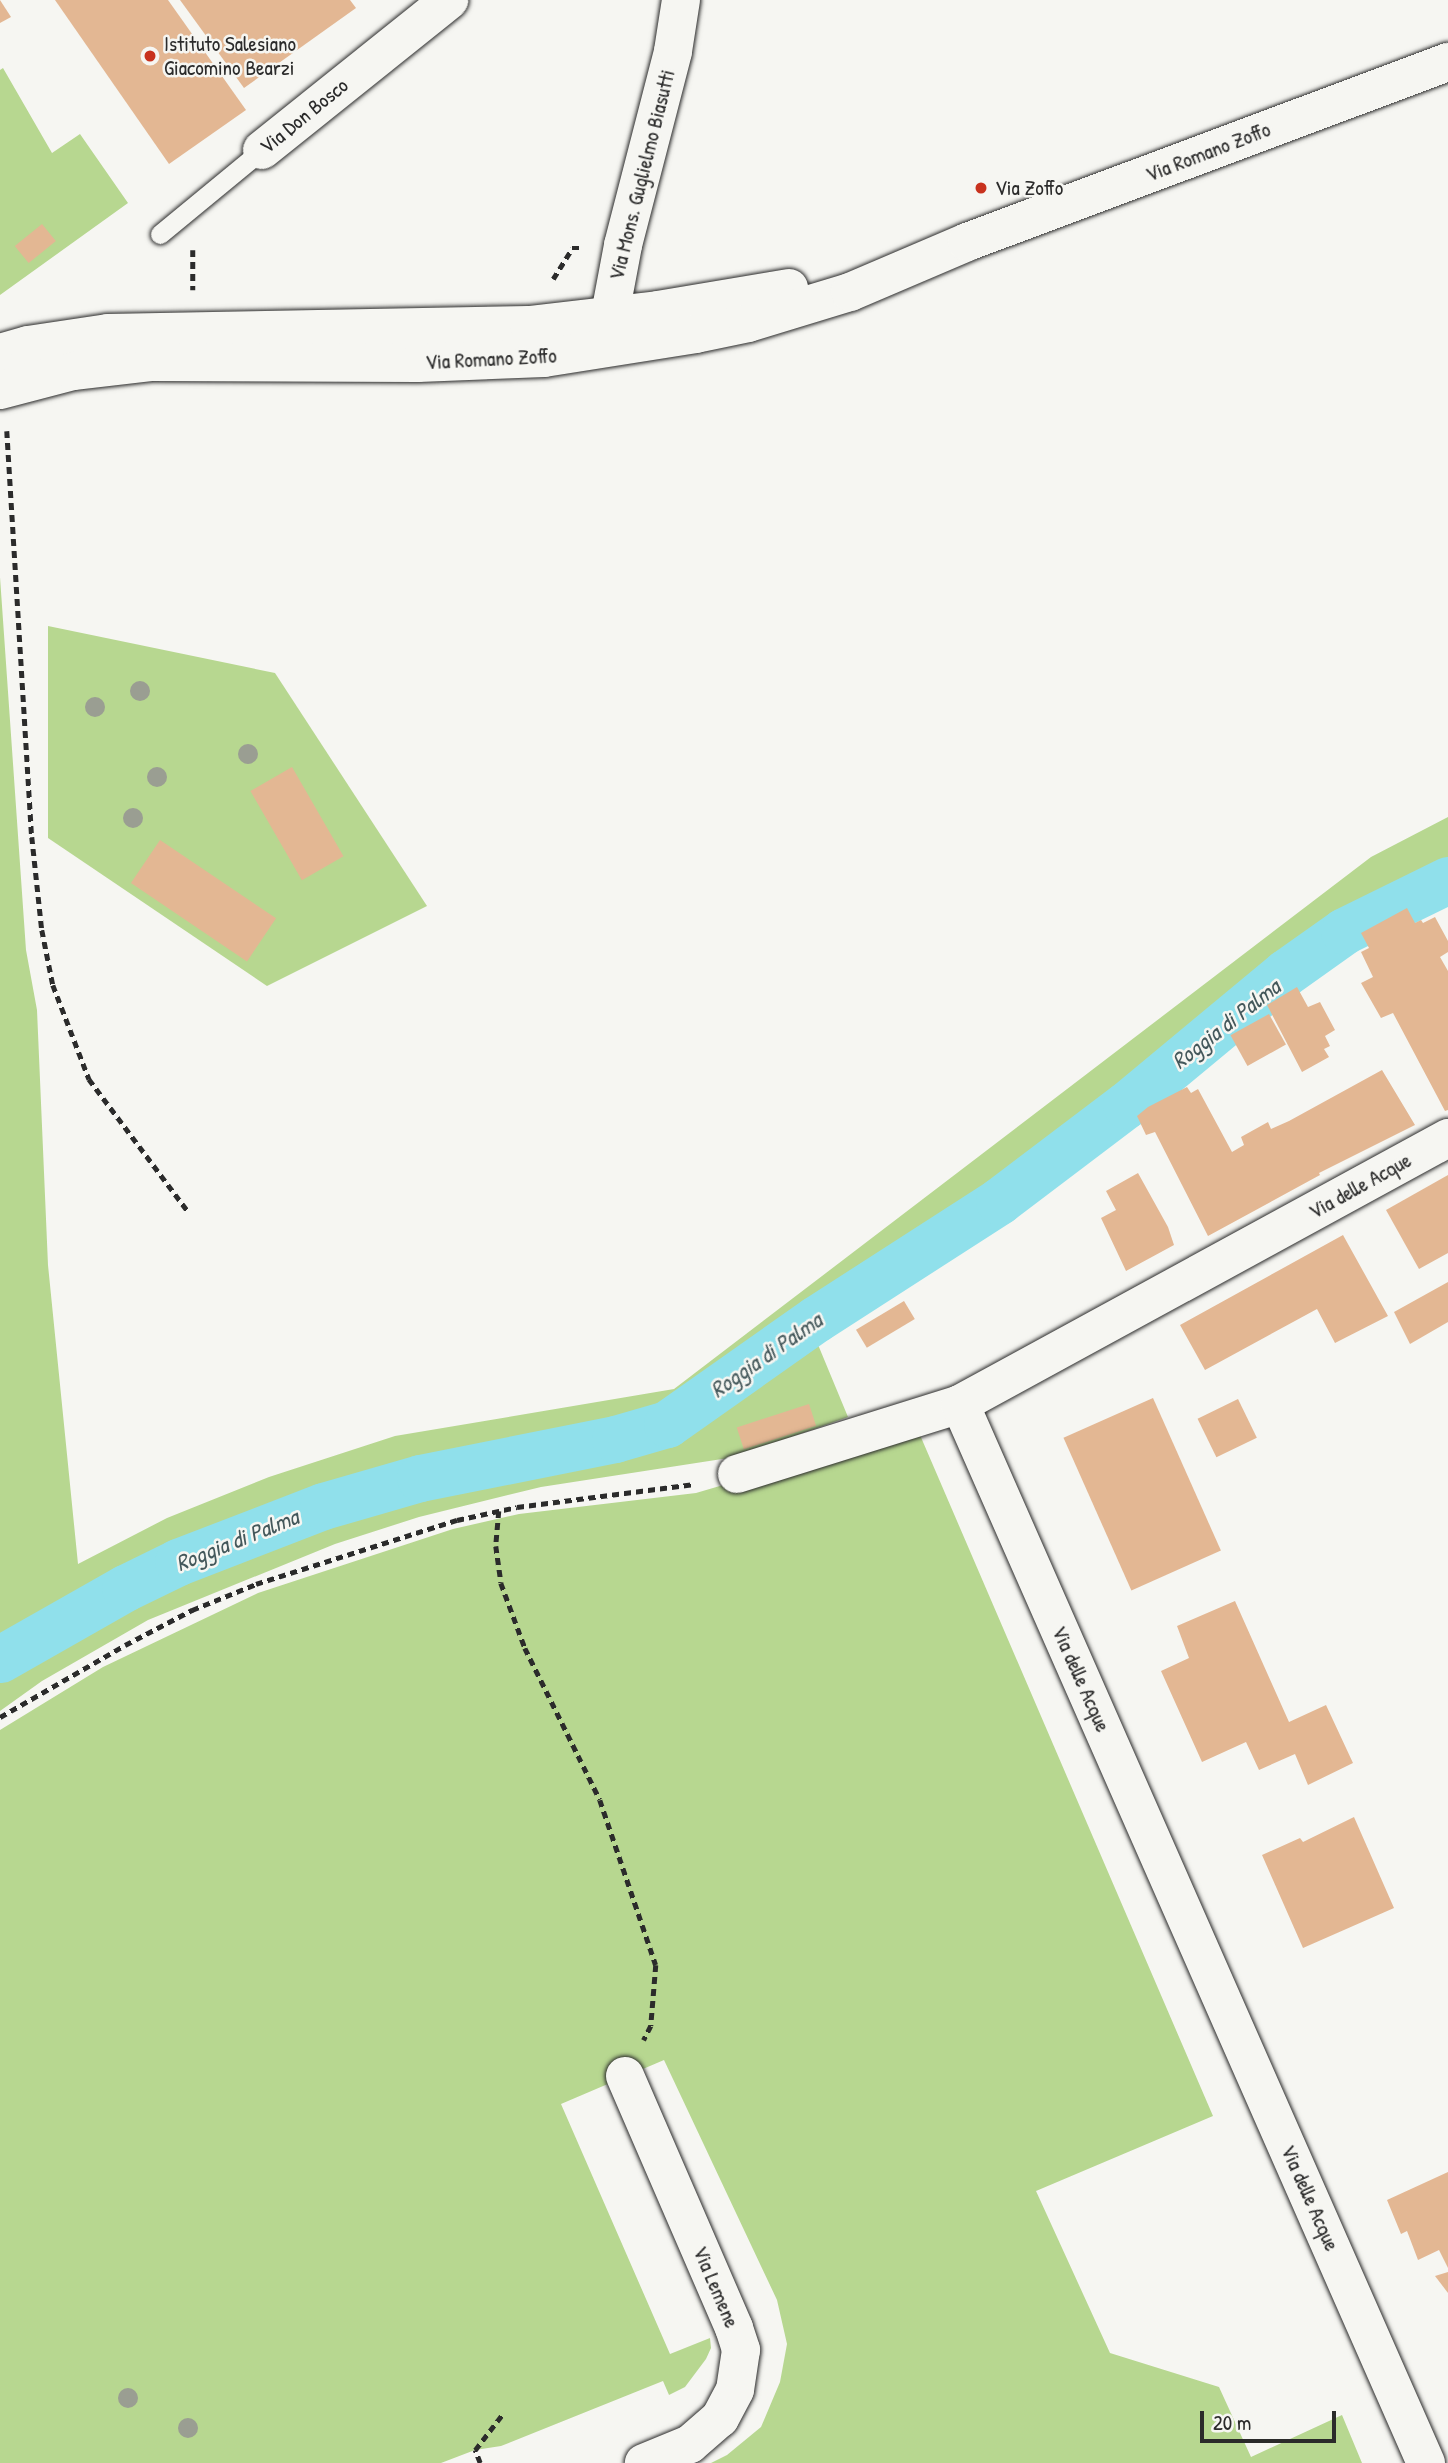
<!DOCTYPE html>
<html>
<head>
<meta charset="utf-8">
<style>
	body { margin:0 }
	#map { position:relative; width:1448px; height:2463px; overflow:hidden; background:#f6f6f2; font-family:"Patrick Hand",sans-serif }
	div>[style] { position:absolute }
	.green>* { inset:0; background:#b7d790 }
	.canal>* { height:47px; margin:-23.5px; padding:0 23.5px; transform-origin:23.5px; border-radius:23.5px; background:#90e0eb }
	.building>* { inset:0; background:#e3b793; transform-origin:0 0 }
	.path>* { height:4.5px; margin-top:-2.25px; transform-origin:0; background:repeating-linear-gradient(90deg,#2b2b2b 0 7px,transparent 0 12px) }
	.roads { filter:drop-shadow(0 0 2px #2b2b2b) drop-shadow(0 0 2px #2b2b2b) }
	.lane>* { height:19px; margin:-9.5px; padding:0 9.5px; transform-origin:9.5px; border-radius:9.5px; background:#f6f6f2 }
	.street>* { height:38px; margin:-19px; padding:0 19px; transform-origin:19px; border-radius:19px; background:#f6f6f2 }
	.secondary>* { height:38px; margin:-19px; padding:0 19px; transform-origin:19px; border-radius:19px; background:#f6f6f2 }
	.trees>* { width:20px; height:20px; margin:-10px; border-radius:50%; background:#9a9e92 }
	.dots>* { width:19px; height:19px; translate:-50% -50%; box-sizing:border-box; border:4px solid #f6f6f2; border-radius:50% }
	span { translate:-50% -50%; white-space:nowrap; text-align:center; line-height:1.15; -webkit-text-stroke:5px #f6f6f2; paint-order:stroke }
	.poi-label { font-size:21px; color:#2b2b2b }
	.left { translate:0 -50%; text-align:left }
	.street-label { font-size:21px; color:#2b2b2b }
	.water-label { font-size:23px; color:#44585b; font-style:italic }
	.scale { position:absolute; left:1200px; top:2411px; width:136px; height:32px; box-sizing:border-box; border:4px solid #2b2b2b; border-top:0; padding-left:9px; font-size:21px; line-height:24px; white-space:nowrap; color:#2b2b2b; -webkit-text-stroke:5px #f6f6f2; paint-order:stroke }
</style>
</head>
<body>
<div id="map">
	<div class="green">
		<i style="clip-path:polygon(3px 68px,52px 153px,80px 134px,128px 203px,0 295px,0 70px)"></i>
		<i style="clip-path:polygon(0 577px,26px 950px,37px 1010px,48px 1265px,78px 1564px,167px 1518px,269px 1477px,395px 1436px,674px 1389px,1371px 857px,1448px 817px,1448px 864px,1353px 912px,1111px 1103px,672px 1411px,318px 1492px,112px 1581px,0 1652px)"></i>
		<i style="clip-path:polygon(48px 626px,275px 673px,427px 906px,267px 986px,48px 838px)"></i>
		<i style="clip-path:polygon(814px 1335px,848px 1417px,735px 1457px,541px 1487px,419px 1517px,335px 1544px,148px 1620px,42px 1681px,0 1711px,0 1677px,67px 1636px,195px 1574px,289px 1534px,378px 1506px,481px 1477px,635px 1449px,676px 1435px)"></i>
		<i style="clip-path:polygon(917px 1428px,1213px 2116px,1036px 2191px,1110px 2353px,1219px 2387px,1251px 2457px,1342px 2415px,1362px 2463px,711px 2463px,727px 2455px,761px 2427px,780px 2382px,787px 2344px,777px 2300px,664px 2060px,561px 2104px,670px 2354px,710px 2338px,711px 2348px,706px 2359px,685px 2387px,669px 2395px,663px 2381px,501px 2446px,475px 2450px,441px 2463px,0 2463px,0 1730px,103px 1667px,258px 1593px,453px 1529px,519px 1514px,696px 1493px)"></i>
	</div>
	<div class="canal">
		<i style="left:0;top:1659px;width:144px;rotate:-29.6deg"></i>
		<i style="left:125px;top:1588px;width:59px;rotate:-26.1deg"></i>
		<i style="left:178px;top:1562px;width:155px;rotate:-21.1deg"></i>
		<i style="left:323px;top:1506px;width:101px;rotate:-16.1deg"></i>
		<i style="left:420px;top:1478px;width:199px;rotate:-11.3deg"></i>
		<i style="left:615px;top:1439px;width:54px;rotate:-16.1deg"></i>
		<i style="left:667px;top:1424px;width:182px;rotate:-35.2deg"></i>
		<i style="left:816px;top:1319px;width:218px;rotate:-32.8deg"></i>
		<i style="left:999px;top:1201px;width:159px;rotate:-37.1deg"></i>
		<i style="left:1126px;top:1105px;width:207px;rotate:-39.7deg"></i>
		<i style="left:1285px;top:973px;width:72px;rotate:-35.4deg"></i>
		<i style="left:1344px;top:931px;width:116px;rotate:-26.1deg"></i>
	</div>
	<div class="building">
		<i style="clip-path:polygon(0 0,11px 17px,0 23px)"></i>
		<i style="clip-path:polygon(55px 0,168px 0,246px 110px,169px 164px)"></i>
		<i style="clip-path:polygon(180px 0,350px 0,356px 8px,244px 88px)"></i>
		<i style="left:42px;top:224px;width:22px;height:35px;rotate:51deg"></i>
		<i style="left:292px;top:767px;width:103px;height:48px;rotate:60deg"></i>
		<i style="left:160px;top:840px;width:140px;height:52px;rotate:34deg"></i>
		<i style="clip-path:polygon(1407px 908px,1415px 923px,1421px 920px,1423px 923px,1435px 917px,1448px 941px,1448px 952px,1440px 957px,1448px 971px,1448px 1110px,1445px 1111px,1393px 1013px,1381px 1018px,1361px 983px,1373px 977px,1361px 952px,1369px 948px,1361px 933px)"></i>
		<i style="clip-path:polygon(1297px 987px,1308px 1007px,1320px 1002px,1335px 1030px,1325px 1036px,1330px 1046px,1324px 1049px,1329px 1057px,1302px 1072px,1267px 1005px)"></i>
		<i style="left:1269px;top:1014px;width:35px;height:44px;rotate:61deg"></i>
		<i style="clip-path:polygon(1382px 1070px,1415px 1125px,1319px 1173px,1320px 1175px,1208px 1236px,1155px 1132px,1146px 1135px,1137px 1116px,1148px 1107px,1187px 1087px,1191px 1093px,1198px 1089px,1232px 1152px,1244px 1145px,1241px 1137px,1268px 1122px,1271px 1129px,1289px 1121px)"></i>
		<i style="clip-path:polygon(1138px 1173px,1168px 1227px,1174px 1245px,1126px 1271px,1101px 1218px,1116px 1210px,1106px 1191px)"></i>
		<i style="clip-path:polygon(1448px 1175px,1448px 1253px,1419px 1269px,1386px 1210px)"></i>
		<i style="clip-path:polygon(1343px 1235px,1388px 1316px,1335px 1343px,1317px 1309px,1205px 1370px,1180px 1325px)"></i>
		<i style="clip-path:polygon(1448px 1282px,1448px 1322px,1410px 1344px,1394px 1312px)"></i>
		<i style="left:904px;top:1301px;width:21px;height:56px;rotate:59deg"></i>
		<i style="left:1153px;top:1398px;width:167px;height:98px;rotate:66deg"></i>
		<i style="left:1238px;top:1399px;width:43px;height:45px;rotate:64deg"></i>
		<i style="left:809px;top:1404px;width:23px;height:76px;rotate:72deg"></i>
		<i style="clip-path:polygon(1235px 1601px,1289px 1722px,1326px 1705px,1353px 1763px,1308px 1785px,1295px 1754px,1259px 1770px,1246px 1742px,1202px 1762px,1161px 1671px,1189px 1658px,1177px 1626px)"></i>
		<i style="clip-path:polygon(1354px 1817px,1394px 1908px,1303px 1948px,1262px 1855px,1300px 1838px,1303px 1842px)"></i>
		<i style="clip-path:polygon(1448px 2172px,1448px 2268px,1439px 2250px,1418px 2260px,1407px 2231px,1401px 2234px,1387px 2200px)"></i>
		<i style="clip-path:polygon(1448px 2272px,1448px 2293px,1435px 2276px)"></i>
	</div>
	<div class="path">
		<i style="left:193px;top:250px;width:40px;rotate:90deg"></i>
		<i style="left:553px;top:279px;width:36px;rotate:-58deg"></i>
		<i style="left:572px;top:248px;width:8px"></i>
		<i style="left:7px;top:431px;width:407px;rotate:86.5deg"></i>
		<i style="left:32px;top:837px;width:94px;rotate:83.9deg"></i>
		<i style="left:42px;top:930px;width:56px;rotate:78.7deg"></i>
		<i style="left:53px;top:985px;width:101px;rotate:69deg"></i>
		<i style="left:89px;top:1079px;width:164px;rotate:53.2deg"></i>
		<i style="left:499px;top:1511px;width:35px;rotate:95deg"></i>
		<i style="left:496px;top:1546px;width:37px;rotate:82deg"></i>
		<i style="left:501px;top:1583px;width:69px;rotate:69.7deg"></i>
		<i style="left:525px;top:1648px;width:169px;rotate:63.7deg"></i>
		<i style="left:600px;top:1800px;width:174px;rotate:71.3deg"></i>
		<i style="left:656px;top:1965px;width:61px;rotate:94.7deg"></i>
		<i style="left:651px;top:2026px;width:16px;rotate:117deg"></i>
		<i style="left:0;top:1717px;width:144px;rotate:-29.9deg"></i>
		<i style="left:125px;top:1645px;width:76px;rotate:-27.6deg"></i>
		<i style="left:192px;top:1610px;width:69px;rotate:-22.1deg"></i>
		<i style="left:256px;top:1584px;width:211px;rotate:-17.7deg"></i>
		<i style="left:457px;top:1520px;width:61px;rotate:-12.2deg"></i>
		<i style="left:517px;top:1507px;width:179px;rotate:-7.4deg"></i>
		<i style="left:480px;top:2463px;width:14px;rotate:-111deg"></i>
		<i style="left:475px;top:2450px;width:44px;rotate:-52.4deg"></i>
	</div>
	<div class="roads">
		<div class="lane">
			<i style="left:160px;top:234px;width:132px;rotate:-39.5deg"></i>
		</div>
		<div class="street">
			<i style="left:262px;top:150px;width:240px;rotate:-38.7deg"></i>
			<i style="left:604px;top:346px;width:103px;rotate:-79.3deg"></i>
			<i style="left:623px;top:245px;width:200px;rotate:-75.5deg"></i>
			<i style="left:673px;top:51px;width:52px;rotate:-81.1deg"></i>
			<i style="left:737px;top:1474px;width:234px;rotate:-17.4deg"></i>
			<i style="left:625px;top:2076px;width:275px;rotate:66.6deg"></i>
			<i style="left:734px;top:2328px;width:23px;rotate:72deg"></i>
			<i style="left:741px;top:2350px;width:40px;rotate:98.5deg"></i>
			<i style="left:735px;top:2390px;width:32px;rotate:118deg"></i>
			<i style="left:720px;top:2418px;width:40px;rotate:139deg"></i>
			<i style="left:690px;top:2444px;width:50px;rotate:157.6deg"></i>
			<i style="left:1426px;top:2463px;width:1157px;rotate:-113.75deg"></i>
			<i style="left:960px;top:1404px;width:556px;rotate:-28.59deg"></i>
		</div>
		<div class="secondary">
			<i style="left:0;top:353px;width:29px;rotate:-16deg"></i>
			<i style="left:28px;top:345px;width:81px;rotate:-8.5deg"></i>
			<i style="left:108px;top:333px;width:421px;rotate:-1.1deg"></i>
			<i style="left:529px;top:325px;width:130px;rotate:-6.6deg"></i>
			<i style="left:658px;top:310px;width:133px;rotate:-9.5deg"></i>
			<i style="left:0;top:390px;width:75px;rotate:-14.6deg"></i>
			<i style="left:73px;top:371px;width:80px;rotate:-6.5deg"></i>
			<i style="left:152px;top:362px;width:266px;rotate:0.2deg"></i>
			<i style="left:418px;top:363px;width:126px;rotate:-2.3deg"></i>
			<i style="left:544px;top:358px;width:154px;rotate:-9deg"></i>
			<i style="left:696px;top:334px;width:53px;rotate:-11.9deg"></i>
			<i style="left:748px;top:323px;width:107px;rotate:-16.9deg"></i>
			<i style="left:850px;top:292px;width:127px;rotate:-23.1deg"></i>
			<i style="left:967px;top:242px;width:514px;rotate:-20.52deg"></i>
		</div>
	</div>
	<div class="trees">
		<i style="left:140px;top:691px"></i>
		<i style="left:95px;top:707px"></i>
		<i style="left:248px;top:754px"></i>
		<i style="left:157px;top:777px"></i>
		<i style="left:133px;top:818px"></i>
		<i style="left:128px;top:2398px"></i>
		<i style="left:188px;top:2428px"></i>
	</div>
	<div class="dots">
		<i style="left:150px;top:56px;background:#c8321e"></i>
		<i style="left:981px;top:188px;background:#c8321e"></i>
	</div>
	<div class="poi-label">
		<span class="left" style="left:164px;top:56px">Istituto Salesiano<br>Giacomino Bearzi</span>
		<span class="left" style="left:995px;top:188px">Via Zoffo</span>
	</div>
	<div class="street-label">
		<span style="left:304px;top:116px;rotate:-39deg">Via Don Bosco</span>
		<span style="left:1208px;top:152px;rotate:-21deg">Via Romano Zoffo</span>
		<span style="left:642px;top:175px;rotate:-76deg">Via Mons. Guglielmo Biasutti</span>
		<span style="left:491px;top:359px;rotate:-3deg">Via Romano Zoffo</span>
		<span style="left:1360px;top:1186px;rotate:-29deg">Via delle Acque</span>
		<span style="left:1081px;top:1679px;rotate:66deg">Via delle Acque</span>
		<span style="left:1310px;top:2198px;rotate:66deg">Via delle Acque</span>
		<span style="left:716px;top:2287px;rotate:67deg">Via Lemene</span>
	</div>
	<div class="water-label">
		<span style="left:1226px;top:1024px;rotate:-38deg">Roggia di Palma</span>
		<span style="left:766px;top:1355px;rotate:-35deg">Roggia di Palma</span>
		<span style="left:237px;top:1540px;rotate:-22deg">Roggia di Palma</span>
	</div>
	<div class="scale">20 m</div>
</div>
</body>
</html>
